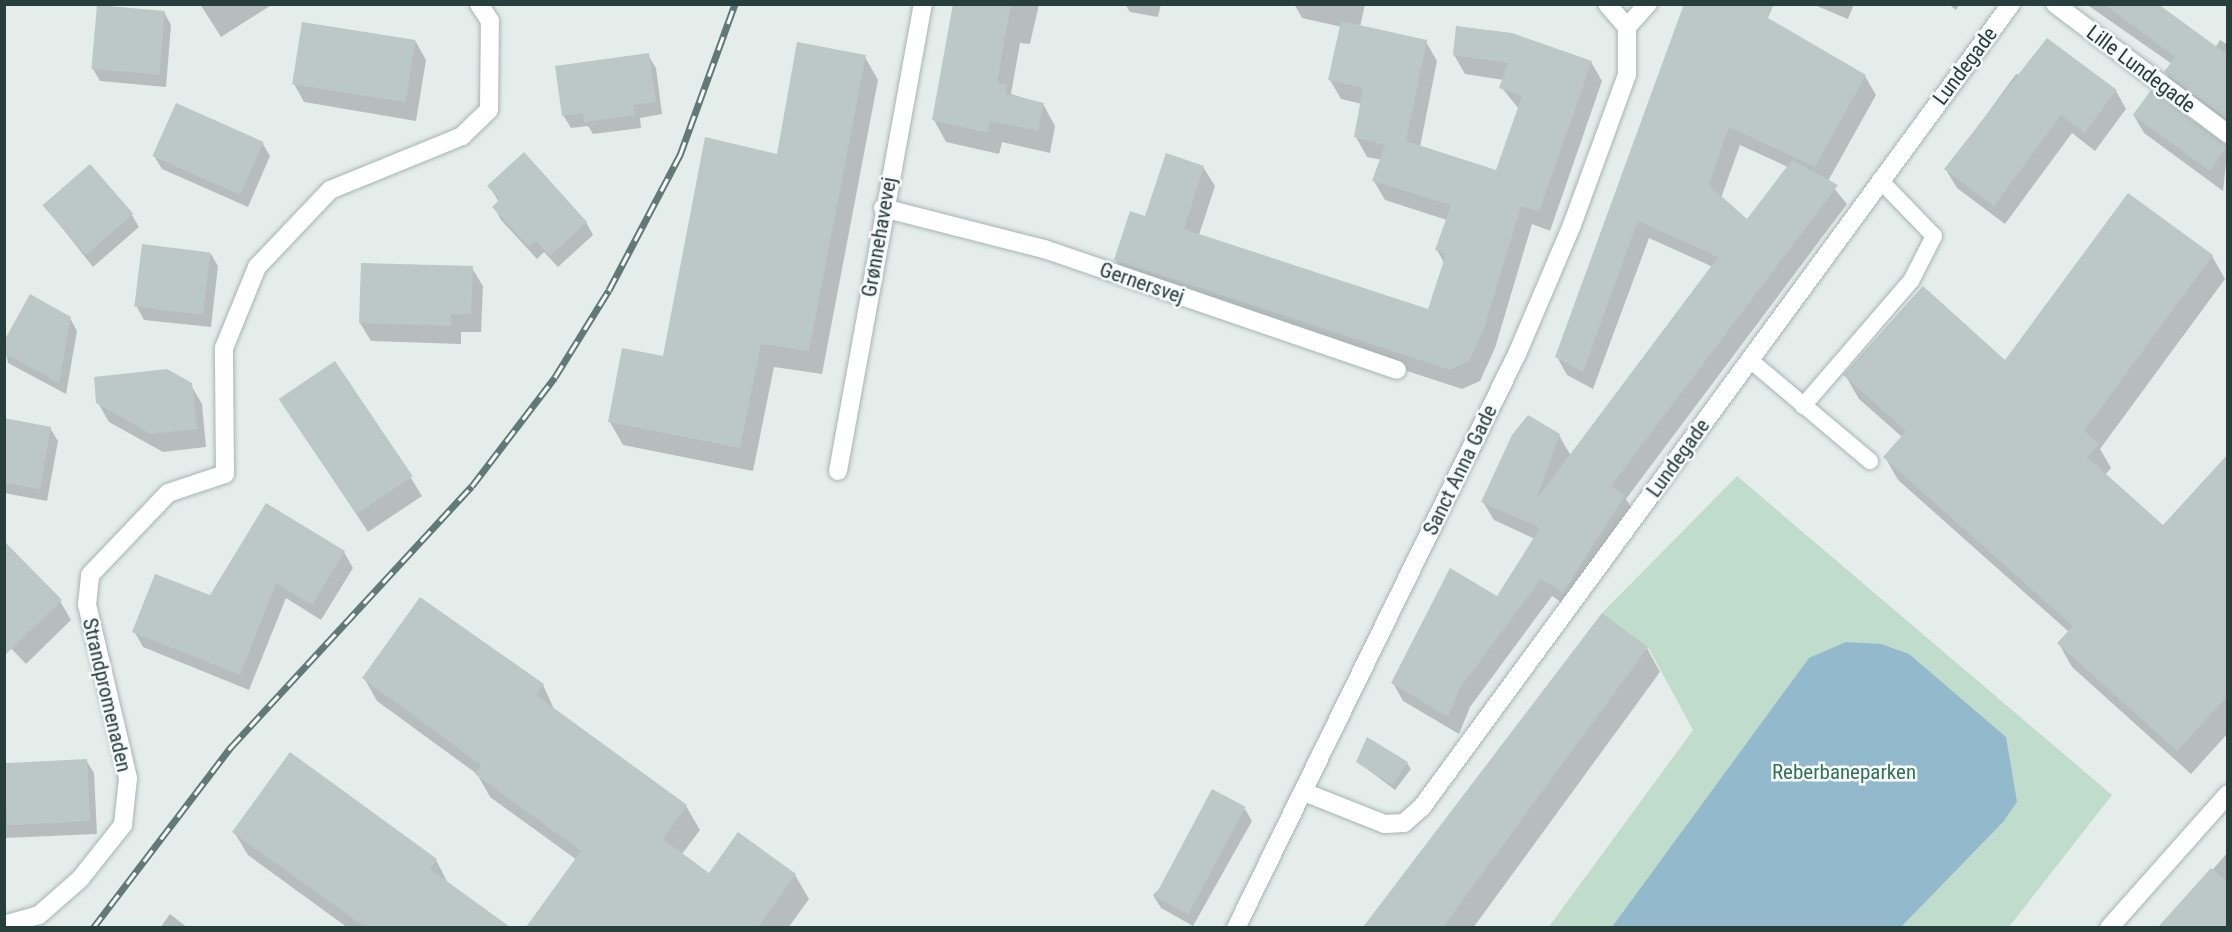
<!DOCTYPE html>
<html>
<head>
<meta charset="utf-8">
<style>
	body { margin:0 }
	#map { position:relative; width:2232px; height:932px; overflow:hidden; background:#e5edeb; font-family:"Roboto Condensed",sans-serif }
	div>[style] { position:absolute }
	.green>* { inset:0; background:#c0dccd }
	.water>* { inset:0; background:#93b9cd }
	.shadow>* { inset:0; background:#0003 }
	.building>* { inset:0; background:#bbc8c5; transform-origin:0 0 }
	.roads { filter:drop-shadow(0 0 2px #a8b5b3) drop-shadow(0 0 2px #a8b5b3) }
	.service>* { height:16px; margin:-8px; padding:0 8px; transform-origin:8px; border-radius:8px; background:#fff }
	.minor>* { height:18px; margin:-9px; padding:0 9px; transform-origin:9px; border-radius:9px; background:#fff }
	.secondary>* { height:18px; margin:-9px; padding:0 9px; transform-origin:9px; border-radius:9px; background:#fff }
	.rail>* { height:7px; margin-top:-3.5px; transform-origin:0; background:repeating-linear-gradient(90deg,#f6faf9 0 14px,#617977 0 28px); box-sizing:border-box; border-block:2px solid #617977 }
	span { translate:-50% -50%; white-space:nowrap; text-align:center; line-height:1.15; -webkit-text-stroke:5px #f6faf9; paint-order:stroke }
	.street-label { font-size:21px; color:#263e3c }
	.park-label { font-size:21px; color:#337257 }
	.frame { position:absolute; inset:0; border:6px solid #263e3c; pointer-events:none }
</style>
</head>
<body>
<div id="map">
	<div class="green">
		<i style="clip-path:polygon(1737px 476px,2112px 795px,2009px 927px,1548px 928px,1693px 730px,1648px 647px,1602px 613px)"></i>
	</div>
	<div class="water">
		<i style="clip-path:polygon(1846px 642px,1881px 644px,1909px 654px,2006px 737px,2017px 802px,2003px 822px,1901px 927px,1612px 927px,1809px 658px)"></i>
	</div>
	<div class="shadow">
		<i style="clip-path:polygon(200px 4px,270px 4px,270px 6px,221px 37px)"></i>
		<i style="clip-path:polygon(663px 4px,698px 4px,698px 6px)"></i>
		<i style="clip-path:polygon(954px 4px,1039px 4px,1030px 44px,1020px 43px,1011px 94px,1043px 104px,1055px 126px,1050px 153px,1002px 142px,999px 154px,946px 142px,934px 120px)"></i>
		<i style="clip-path:polygon(1125px 4px,1161px 4px,1158px 17px,1130px 12px)"></i>
		<i style="clip-path:polygon(1294px 4px,1365px 4px,1360px 27px,1426px 42px,1437px 61px,1420px 147px,1497px 172px,1519px 109px,1501px 87px,1504px 80px,1465px 74px,1454px 55px,1591px 62px,1602px 81px,1550px 231px,1532px 224px,1495px 348px,1480px 381px,1462px 389px,1127px 279px,1116px 260px,1146px 218px,1203px 167px,1215px 186px,1199px 235px,1429px 311px,1444px 263px,1437px 250px,1447px 220px,1385px 200px,1374px 181px,1382px 160px,1367px 157px,1356px 137px,1362px 104px,1341px 99px,1330px 80px,1342px 27px,1302px 18px)"></i>
		<i style="clip-path:polygon(evenodd,1685px 4px,1865px 76px,1876px 95px,1828px 181px,1847px 204px,1626px 499px,1635px 514px,1574px 611px,1552px 596px,1470px 707px,1459px 734px,1403px 701px,1393px 683px,1498px 598px,1535px 539px,1494px 520px,1483px 502px,1559px 435px,1571px 456px,1713px 267px,1649px 238px,1593px 389px,1567px 375px,1557px 357px,1685px 4px,1740px 145px,1788px 167px,1747px 221px,1721px 198px,1740px 145px)"></i>
		<i style="clip-path:polygon(1812px 4px,1854px 4px,1848px 19px)"></i>
		<i style="clip-path:polygon(1948px 4px,1960px 4px,1956px 10px)"></i>
		<i style="clip-path:polygon(2086px 4px,2157px 4px,2215px 48px,2220px 40px,2228px 45px,2228px 128px,2176px 90px,2166px 72px,2172px 64px)"></i>
		<i style="clip-path:polygon(164px 12px,171px 25px,166px 87px,100px 81px,93px 69px)"></i>
		<i style="clip-path:polygon(416px 42px,426px 60px,416px 121px,304px 102px,294px 84px)"></i>
		<i style="clip-path:polygon(648px 55px,656px 68px,662px 114px,640px 118px,641px 128px,593px 134px,588px 126px,571px 128px,563px 115px)"></i>
		<i style="clip-path:polygon(865px 57px,878px 80px,822px 374px,774px 367px,753px 471px,623px 445px,610px 422px,664px 358px,778px 156px)"></i>
		<i style="clip-path:polygon(2016px 74px,2116px 91px,2126px 109px,2095px 151px,2072px 133px,2005px 224px,1957px 188px,1946px 170px)"></i>
		<i style="clip-path:polygon(2134px 116px,2228px 145px,2223px 191px,2144px 133px)"></i>
		<i style="clip-path:polygon(263px 144px,270px 156px,248px 207px,162px 169px,154px 156px)"></i>
		<i style="clip-path:polygon(489px 186px,586px 222px,593px 235px,558px 267px,544px 252px,537px 259px,501px 220px,494px 207px,499px 202px)"></i>
		<i style="clip-path:polygon(44px 205px,132px 215px,139px 227px,93px 267px)"></i>
		<i style="clip-path:polygon(211px 254px,218px 266px,211px 327px,144px 320px,137px 307px)"></i>
		<i style="clip-path:polygon(2212px 256px,2225px 279px,2100px 449px,2111px 468px,2105px 475px,2163px 527px,2228px 459px,2228px 733px,2191px 774px,2072px 667px,2059px 644px,2069px 632px,1898px 480px,1885px 457px,1902px 437px,1859px 399px,1845px 375px,2005px 362px)"></i>
		<i style="clip-path:polygon(472px 268px,483px 286px,481px 332px,461px 332px,461px 344px,371px 341px,360px 323px)"></i>
		<i style="clip-path:polygon(70px 318px,77px 331px,66px 394px,8px 363px,4px 344px)"></i>
		<i style="clip-path:polygon(191px 385px,202px 404px,206px 447px,163px 452px,109px 422px,98px 403px)"></i>
		<i style="clip-path:polygon(281px 399px,411px 478px,422px 496px,368px 532px)"></i>
		<i style="clip-path:polygon(4px 419px,50px 428px,58px 441px,47px 501px,4px 493px)"></i>
		<i style="clip-path:polygon(344px 552px,353px 568px,321px 620px,286px 598px,249px 690px,143px 647px,134px 631px,210px 597px)"></i>
		<i style="clip-path:polygon(60px 601px,71px 620px,26px 664px,4px 641px)"></i>
		<i style="clip-path:polygon(1602px 615px,1647px 648px,1660px 672px,1473px 928px,1365px 928px)"></i>
		<i style="clip-path:polygon(364px 678px,543px 685px,555px 711px,686px 806px,700px 830px,682px 854px,709px 875px,739px 834px,795px 875px,809px 899px,788px 928px,528px 928px,577px 860px,490px 797px,477px 774px,377px 701px)"></i>
		<i style="clip-path:polygon(86px 760px,94px 773px,97px 834px,4px 838px,4px 764px)"></i>
		<i style="clip-path:polygon(1358px 762px,1407px 763px,1411px 769px,1395px 790px)"></i>
		<i style="clip-path:polygon(1245px 809px,1252px 821px,1193px 926px,1161px 908px,1153px 895px)"></i>
		<i style="clip-path:polygon(234px 832px,436px 860px,449px 885px,508px 928px,348px 928px,248px 855px)"></i>
		<i style="clip-path:polygon(2228px 852px,2228px 928px,2162px 928px)"></i>
		<i style="clip-path:polygon(170px 914px,188px 928px,160px 928px)"></i>
	</div>
	<div class="building">
		<i style="clip-path:polygon(953px 4px,1011px 4px,997px 83px,1007px 85px,1006px 94px,1044px 103px,1038px 131px,990px 121px,987px 133px,932px 120px)"></i>
		<i style="clip-path:polygon(1684px 4px,1774px 4px,1768px 18px,1866px 75px,1815px 167px,1729px 127px,1709px 185px,1747px 219px,1792px 160px,1838px 185px,1611px 486px,1625px 495px,1563px 593px,1541px 579px,1460px 688px,1448px 717px,1391px 683px,1450px 568px,1497px 596px,1540px 528px,1481px 502px,1512px 435px,1528px 415px,1560px 434px,1536px 500px,1718px 257px,1638px 221px,1583px 372px,1555px 357px)"></i>
		<i style="clip-path:polygon(2104px 4px,2158px 4px,2228px 55px,2228px 120px,2164px 72px,2175px 57px)"></i>
		<i style="left:97px;top:5px;width:68px;height:64px;rotate:5deg"></i>
		<i style="clip-path:polygon(1341px 21px,1427px 40px,1406px 141px,1496px 170px,1522px 96px,1499px 88px,1508px 63px,1453px 55px,1456px 26px,1512px 33px,1592px 61px,1539px 212px,1521px 206px,1484px 328px,1469px 361px,1450px 370px,1114px 260px,1130px 211px,1145px 216px,1166px 153px,1204px 166px,1184px 229px,1428px 309px,1446px 254px,1435px 250px,1451px 205px,1372px 181px,1385px 145px,1354px 137px,1363px 88px,1328px 80px)"></i>
		<i style="left:302px;top:22px;width:115px;height:63px;rotate:9deg"></i>
		<i style="clip-path:polygon(2047px 38px,2117px 90px,2084px 133px,2061px 115px,1994px 206px,1944px 169px)"></i>
		<i style="clip-path:polygon(797px 42px,866px 55px,809px 351px,761px 344px,740px 448px,608px 422px,622px 348px,663px 356px,705px 137px,777px 154px)"></i>
		<i style="clip-path:polygon(649px 53px,656px 102px,633px 105px,635px 115px,584px 122px,583px 113px,562px 116px,555px 66px)"></i>
		<i style="left:2151px;top:90px;width:95px;height:31px;rotate:36deg"></i>
		<i style="left:176px;top:103px;width:96px;height:58px;rotate:24deg"></i>
		<i style="clip-path:polygon(524px 152px,587px 222px,550px 256px,536px 241px,529px 247px,492px 207px,500px 199px,487px 186px)"></i>
		<i style="left:90px;top:164px;width:66px;height:63px;rotate:49deg"></i>
		<i style="clip-path:polygon(2128px 193px,2213px 255px,2084px 431px,2099px 444px,2087px 457px,2163px 525px,2228px 454px,2228px 695px,2177px 751px,2057px 643px,2073px 626px,1883px 457px,1906px 431px,1843px 375px,1923px 286px,2005px 360px)"></i>
		<i style="left:142px;top:244px;width:69px;height:63px;rotate:7deg"></i>
		<i style="clip-path:polygon(361px 263px,473px 266px,471px 314px,451px 314px,451px 326px,359px 323px)"></i>
		<i style="clip-path:polygon(30px 294px,71px 317px,59px 383px,4px 353px,4px 341px)"></i>
		<i style="left:335px;top:361px;width:139px;height:68px;rotate:56deg"></i>
		<i style="clip-path:polygon(167px 369px,192px 383px,197px 429px,151px 434px,96px 403px,94px 377px)"></i>
		<i style="clip-path:polygon(4px 418px,51px 427px,40px 489px,4px 483px)"></i>
		<i style="clip-path:polygon(266px 503px,345px 551px,312px 605px,276px 583px,240px 675px,132px 632px,155px 574px,210px 595px)"></i>
		<i style="clip-path:polygon(4px 541px,62px 600px,4px 656px)"></i>
		<i style="clip-path:polygon(420px 597px,544px 684px,536px 695px,687px 805px,663px 839px,709px 873px,738px 832px,796px 874px,758px 927px,526px 927px,581px 851px,475px 774px,481px 765px,362px 678px)"></i>
		<i style="clip-path:polygon(1602px 613px,1648px 647px,1443px 927px,1363px 927px)"></i>
		<i style="clip-path:polygon(1367px 737px,1408px 762px,1392px 785px,1356px 762px)"></i>
		<i style="clip-path:polygon(290px 752px,437px 859px,430px 869px,510px 927px,365px 927px,232px 832px)"></i>
		<i style="left:87px;top:759px;width:62px;height:83px;rotate:87deg"></i>
		<i style="left:1212px;top:789px;width:38px;height:122px;rotate:28deg"></i>
		<i style="clip-path:polygon(2211px 868px,2228px 882px,2228px 927px,2158px 927px)"></i>
	</div>
	<div class="roads">
		<div class="service">
			<i style="left:1750px;top:360px;width:157px;rotate:40.1deg"></i>
			<i style="left:1803px;top:406px;width:165px;rotate:-49.2deg"></i>
			<i style="left:1911px;top:281px;width:51px;rotate:-62.9deg"></i>
			<i style="left:1934px;top:236px;width:78px;rotate:-134deg"></i>
		</div>
		<div class="minor">
			<i style="left:2055px;top:4px;width:216px;rotate:36.9deg"></i>
			<i style="left:1627px;top:27px;width:31px;rotate:-48deg"></i>
			<i style="left:883px;top:208px;width:166px;rotate:14.3deg"></i>
			<i style="left:1044px;top:249px;width:373px;rotate:18.9deg"></i>
			<i style="left:838px;top:471px;width:475px;rotate:-79.7deg"></i>
			<i style="left:1304px;top:792px;width:87px;rotate:21.6deg"></i>
			<i style="left:1385px;top:824px;width:19px;rotate:-3deg"></i>
			<i style="left:1404px;top:823px;width:24px;rotate:-42deg"></i>
			<i style="left:1422px;top:807px;width:996px;rotate:-53.74deg"></i>
			<i style="left:4px;top:925px;width:36px;rotate:-16deg"></i>
			<i style="left:39px;top:915px;width:55px;rotate:-41.3deg"></i>
			<i style="left:80px;top:879px;width:69px;rotate:-51.5deg"></i>
			<i style="left:123px;top:825px;width:47px;rotate:-83.9deg"></i>
			<i style="left:128px;top:778px;width:178px;rotate:-103.3deg"></i>
			<i style="left:87px;top:605px;width:30px;rotate:-84deg"></i>
			<i style="left:90px;top:575px;width:113px;rotate:-46.4deg"></i>
			<i style="left:168px;top:493px;width:60px;rotate:-18.4deg"></i>
			<i style="left:225px;top:474px;width:126px;rotate:-90.5deg"></i>
			<i style="left:224px;top:348px;width:87px;rotate:-67.8deg"></i>
			<i style="left:257px;top:267px;width:106px;rotate:-46.5deg"></i>
			<i style="left:330px;top:190px;width:143px;rotate:-22.2deg"></i>
			<i style="left:462px;top:136px;width:37px;rotate:-44deg"></i>
			<i style="left:489px;top:110px;width:89px;rotate:-89.4deg"></i>
			<i style="left:490px;top:21px;width:20px;rotate:-123deg"></i>
			<i style="left:2109px;top:928px;width:179px;rotate:-48.4deg"></i>
		</div>
		<div class="secondary">
			<i style="left:1236px;top:928px;width:639px;rotate:-63.92deg"></i>
			<i style="left:1517px;top:354px;width:140px;rotate:-66.9deg"></i>
			<i style="left:1572px;top:225px;width:160px;rotate:-69.9deg"></i>
			<i style="left:1627px;top:75px;width:48px;rotate:-90deg"></i>
			<i style="left:1627px;top:27px;width:30px;rotate:-131deg"></i>
		</div>
	</div>
	<div class="rail">
		<i style="left:93px;top:928px;width:228px;rotate:-52.7deg"></i>
		<i style="left:231px;top:747px;width:355px;rotate:-47.3deg"></i>
		<i style="left:472px;top:486px;width:137px;rotate:-52.7deg"></i>
		<i style="left:555px;top:377px;width:102px;rotate:-58.2deg"></i>
		<i style="left:609px;top:290px;width:153px;rotate:-62.3deg"></i>
		<i style="left:680px;top:155px;width:161px;rotate:-70deg"></i>
	</div>
	<div class="street-label">
		<span style="left:1965px;top:66px;rotate:-53deg">Lundegade</span>
		<span style="left:2141px;top:69px;rotate:37deg">Lille Lundegade</span>
		<span style="left:879px;top:237px;rotate:-80deg">Grønnehavevej</span>
		<span style="left:1142px;top:283px;rotate:19deg">Gernersvej</span>
		<span style="left:1678px;top:458px;rotate:-54deg">Lundegade</span>
		<span style="left:1460px;top:470px;rotate:-64deg">Sanct Anna Gade</span>
		<span style="left:107px;top:695px;rotate:77deg">Strandpromenaden</span>
	</div>
	<div class="park-label">
		<span style="left:1844px;top:772px">Reberbaneparken</span>
	</div>
	<div class="frame"></div>
</div>
</body>
</html>
